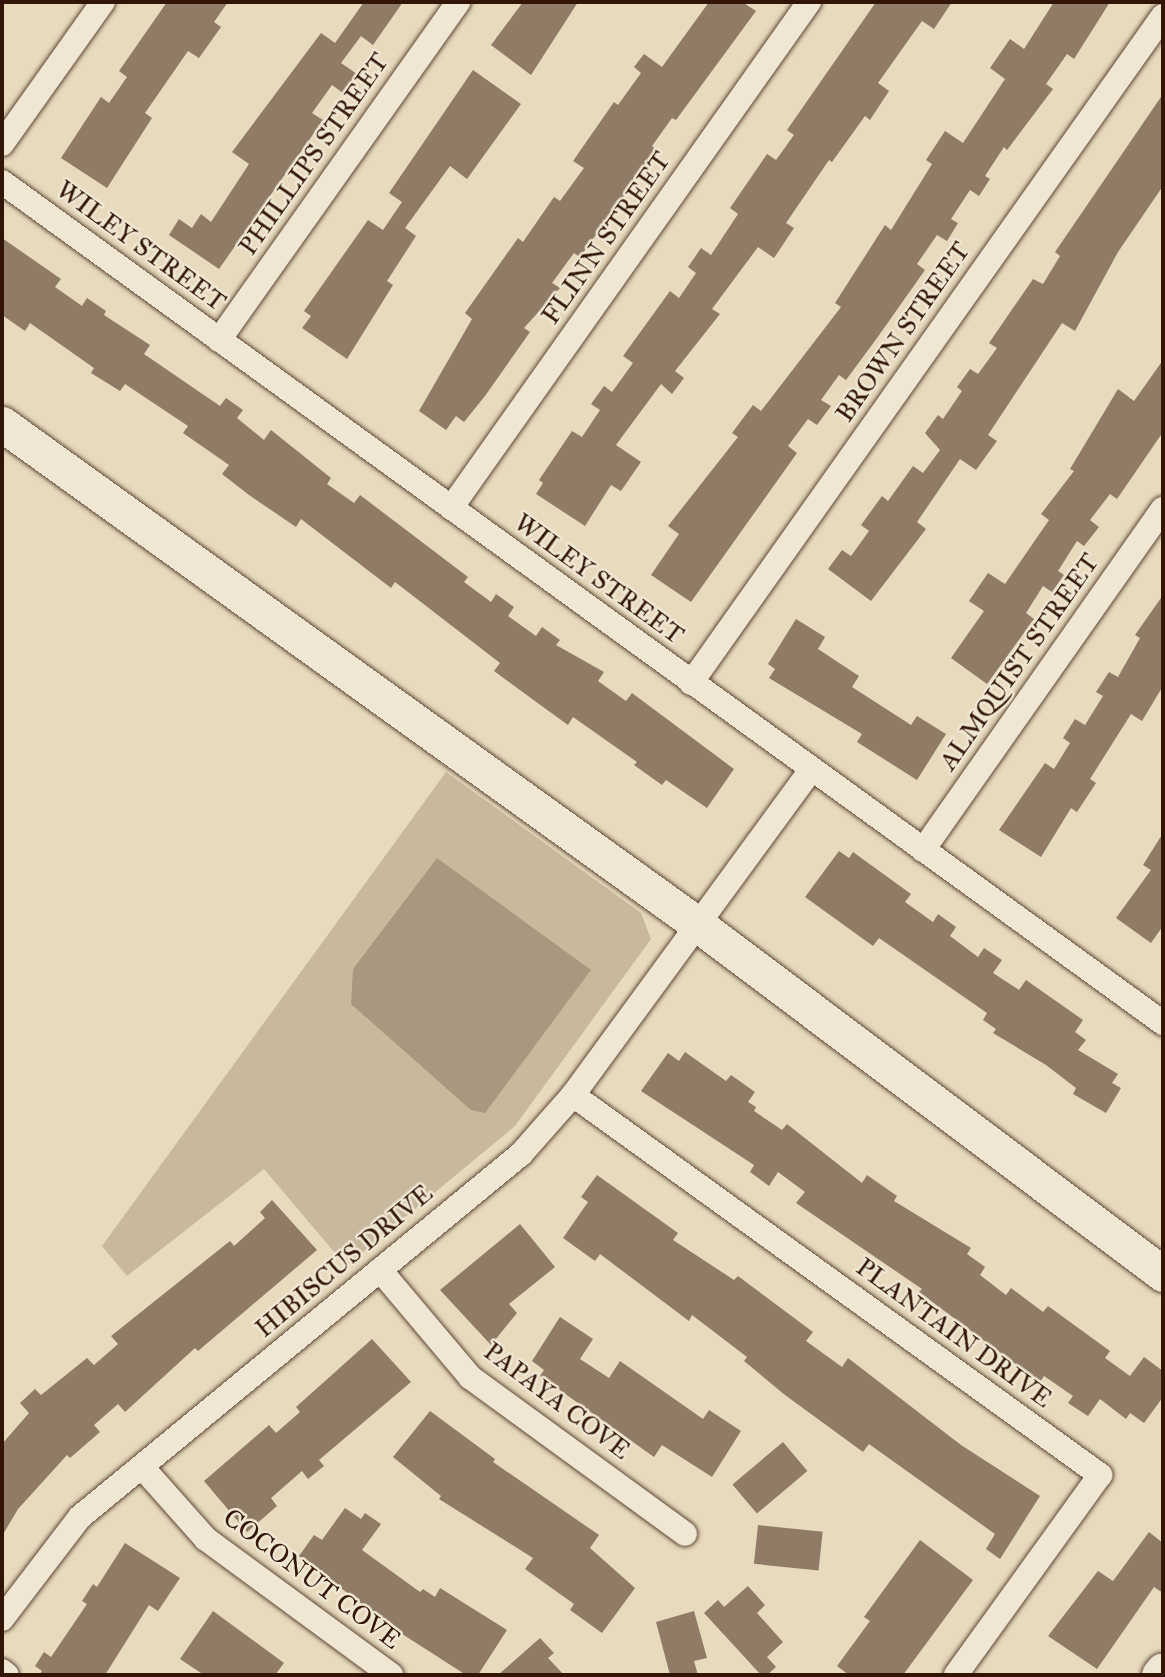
<!DOCTYPE html>
<html>
<head>
<meta charset="utf-8">
<style>
	body { margin:0 }
	#map { position:relative; width:1165px; height:1677px; overflow:hidden; background:#e7dabd; font-family:"IM FELL Great Primer",serif }
	div>[style] { position:absolute }
	.green>* { inset:0; background:#c8b99e }
	.water>* { inset:0; background:#a9977f }
	.building>* { inset:0; background:#907b66; transform-origin:0 0 }
	.roads { filter:drop-shadow(0 0 2px #5f4634) drop-shadow(0 0 2px #5f4634) }
	.street>* { height:24px; margin:-12px; padding:0 12px; transform-origin:12px; border-radius:12px; background:#efe7d4 }
	.secondary>* { height:35px; margin:-17.5px; padding:0 17.5px; transform-origin:17.5px; border-radius:17.5px; background:#efe7d4 }
	span { translate:-50% -50%; white-space:nowrap; text-align:center; line-height:1.15; -webkit-text-stroke:5px #efe7d4; paint-order:stroke }
	.street-label { font-size:26px; color:#321507 }
	.frame { position:absolute; inset:0; border:4px solid #321507; pointer-events:none }
</style>
</head>
<body>
<div id="map">
	<div class="green">
		<i style="clip-path:polygon(446px 772px,641px 913px,651px 939px,515px 1126px,346px 1266px,264px 1169px,127px 1276px,102px 1246px)"></i>
	</div>
	<div class="water">
		<i style="clip-path:polygon(437px 858px,591px 970px,485px 1113px,471px 1110px,351px 1004px,353px 969px)"></i>
	</div>
	<div class="building">
		<i style="clip-path:polygon(167px 2px,228px 2px,214px 22px,221px 27px,199px 58px,188px 51px,145px 113px,152px 118px,107px 188px,61px 158px,101px 97px,109px 103px,127px 77px,119px 71px)"></i>
		<i style="clip-path:polygon(364px 2px,403px 2px,373px 45px,361px 36px,341px 63px,357px 74px,343px 93px,332px 85px,312px 113px,323px 120px,219px 269px,169px 235px,179px 219px,192px 228px,201px 214px,211px 222px,249px 164px,232px 152px,321px 33px,335px 43px)"></i>
		<i style="clip-path:polygon(523px 2px,578px 2px,531px 75px,491px 45px)"></i>
		<i style="clip-path:polygon(709px 2px,742px 2px,756px 11px,676px 120px,672px 118px,652px 146px,657px 150px,580px 257px,574px 253px,552px 283px,560px 288px,524px 328px,530px 332px,485px 396px,464px 422px,456px 416px,446px 430px,419px 411px,472px 319px,465px 313px,518px 238px,523px 242px,554px 197px,560px 201px,584px 168px,573px 161px,614px 102px,618px 105px,641px 73px,634px 67px,644px 54px,662px 67px)"></i>
		<i style="clip-path:polygon(876px 2px,952px 2px,934px 29px,922px 21px,878px 83px,889px 91px,870px 120px,865px 116px,832px 162px,829px 160px,786px 223px,794px 228px,774px 258px,758px 247px,712px 309px,720px 314px,675px 371px,684px 378px,672px 394px,661px 384px,616px 445px,641px 462px,621px 491px,611px 485px,585px 526px,536px 494px,543px 483px,539px 480px,572px 431px,582px 437px,600px 410px,591px 404px,604px 386px,612px 392px,633px 363px,623px 356px,670px 291px,679px 298px,696px 273px,688px 267px,701px 248px,711px 255px,738px 214px,730px 208px,767px 154px,776px 160px,794px 135px,787px 130px)"></i>
		<i style="clip-path:polygon(1054px 2px,1110px 2px,1074px 59px,1067px 54px,1046px 84px,1053px 89px,1007px 150px,1004px 147px,985px 176px,990px 179px,979px 196px,970px 190px,951px 219px,958px 223px,947px 241px,937px 235px,917px 264px,925px 270px,877px 338px,846px 380px,839px 375px,821px 400px,831px 406px,817px 425px,808px 419px,788px 446px,797px 453px,691px 602px,651px 575px,679px 534px,668px 526px,738px 437px,732px 433px,753px 405px,761px 411px,841px 307px,835px 303px,885px 225px,891px 230px,932px 164px,926px 160px,945px 131px,963px 143px,1005px 79px,990px 68px,1010px 39px,1024px 49px)"></i>
		<i style="clip-path:polygon(473px 70px,521px 104px,467px 179px,450px 166px,405px 228px,416px 236px,387px 281px,393px 285px,347px 359px,302px 328px,311px 316px,304px 311px,368px 220px,383px 230px,402px 202px,389px 193px)"></i>
		<i style="clip-path:polygon(1163px 94px,1163px 186px,1118px 252px,1075px 331px,1062px 323px,988px 435px,997px 441px,976px 470px,960px 459px,917px 522px,926px 529px,871px 601px,828px 569px,842px 550px,851px 556px,869px 531px,861px 525px,882px 496px,888px 501px,913px 466px,923px 473px,940px 450px,925px 433px,938px 415px,943px 419px,962px 391px,957px 387px,970px 369px,978px 374px,997px 348px,989px 343px,1033px 279px,1043px 284px,1060px 256px,1055px 252px)"></i>
		<i style="clip-path:polygon(2px 238px,61px 279px,55px 287px,82px 306px,87px 298px,106px 311px,104px 315px,150px 345px,144px 354px,220px 406px,226px 398px,243px 410px,237px 418px,264px 440px,271px 430px,331px 478px,327px 484px,354px 503px,360px 495px,468px 577px,464px 582px,491px 602px,496px 594px,514px 607px,508px 616px,536px 636px,542px 627px,560px 640px,556px 645px,604px 672px,598px 681px,626px 701px,632px 693px,734px 769px,707px 808px,666px 780px,662px 785px,634px 765px,637px 762px,573px 717px,568px 725px,539px 704px,494px 671px,500px 663px,395px 582px,391px 588px,301px 519px,296px 527px,249px 495px,222px 474px,229px 465px,183px 433px,188px 426px,125px 384px,120px 391px,91px 373px,94px 368px,30px 323px,25px 331px,2px 315px)"></i>
		<i style="clip-path:polygon(1163px 360px,1163px 432px,1117px 499px,1110px 494px,1090px 520px,1099px 527px,1084px 546px,1077px 541px,1058px 571px,1064px 575px,1052px 592px,1043px 586px,1026px 613px,1034px 619px,987px 684px,951px 658px,984px 611px,969px 601px,988px 573px,1005px 584px,1049px 520px,1041px 514px,1074px 471px,1070px 469px,1118px 389px,1134px 401px)"></i>
		<i style="clip-path:polygon(1163px 595px,1163px 686px,1142px 721px,1131px 714px,1090px 779px,1096px 783px,1077px 812px,1071px 808px,1041px 857px,999px 830px,1045px 763px,1054px 769px,1070px 743px,1063px 738px,1075px 719px,1085px 725px,1103px 696px,1096px 692px,1109px 672px,1118px 677px,1140px 638px,1135px 635px)"></i>
		<i style="clip-path:polygon(796px 619px,825px 637px,818px 649px,859px 676px,852px 687px,911px 725px,917px 716px,946px 734px,917px 780px,857px 742px,862px 734px,769px 678px,775px 669px,768px 664px)"></i>
		<i style="clip-path:polygon(1163px 833px,1163px 926px,1151px 943px,1116px 918px,1151px 870px,1143px 865px)"></i>
		<i style="clip-path:polygon(839px 851px,849px 858px,853px 852px,911px 894px,905px 902px,933px 922px,938px 914px,956px 927px,950px 936px,978px 957px,984px 948px,1002px 960px,993px 973px,1019px 990px,1026px 980px,1083px 1020px,1075px 1032px,1086px 1040px,1078px 1050px,1118px 1074px,1112px 1083px,1121px 1088px,1106px 1113px,1073px 1094px,1076px 1088px,1046px 1065px,993px 1033px,996px 1029px,983px 1020px,987px 1013px,879px 938px,873px 946px,805px 897px)"></i>
		<i style="clip-path:polygon(685px 1052px,726px 1081px,731px 1075px,755px 1092px,748px 1102px,756px 1107px,754px 1111px,782px 1130px,787px 1124px,862px 1183px,867px 1175px,897px 1196px,894px 1201px,971px 1248px,967px 1254px,985px 1267px,980px 1275px,1006px 1295px,1011px 1288px,1043px 1312px,1048px 1306px,1110px 1351px,1105px 1358px,1130px 1376px,1144px 1357px,1163px 1371px,1163px 1397px,1144px 1423px,1130px 1413px,1126px 1419px,1100px 1399px,1088px 1416px,1068px 1403px,1073px 1396px,1044px 1376px,1040px 1382px,919px 1292px,922px 1289px,796px 1203px,805px 1192px,778px 1172px,769px 1186px,750px 1172px,754px 1165px,641px 1091px,668px 1053px,679px 1061px)"></i>
		<i style="clip-path:polygon(597px 1175px,678px 1233px,673px 1240px,734px 1280px,738px 1276px,813px 1332px,806px 1341px,842px 1367px,848px 1358px,961px 1445px,1040px 1496px,1000px 1559px,986px 1549px,995px 1534px,869px 1444px,863px 1452px,785px 1395px,744px 1361px,747px 1357px,692px 1315px,689px 1321px,600px 1254px,595px 1261px,563px 1238px,588px 1202px,581px 1197px)"></i>
		<i style="clip-path:polygon(272px 1200px,317px 1250px,198px 1351px,195px 1348px,125px 1412px,118px 1404px,94px 1425px,100px 1432px,70px 1458px,67px 1455px,18px 1509px,2px 1536px,2px 1444px,29px 1413px,20px 1403px,35px 1389px,41px 1395px,87px 1358px,94px 1365px,118px 1344px,111px 1336px,230px 1241px,234px 1246px,265px 1218px,260px 1212px)"></i>
		<i style="clip-path:polygon(520px 1224px,555px 1267px,509px 1304px,517px 1313px,491px 1345px,440px 1290px)"></i>
		<i style="clip-path:polygon(560px 1317px,593px 1339px,580px 1359px,609px 1378px,620px 1361px,703px 1419px,709px 1410px,741px 1431px,712px 1477px,662px 1445px,654px 1457px,540px 1376px,544px 1370px,532px 1361px)"></i>
		<i style="clip-path:polygon(372px 1339px,411px 1382px,319px 1460px,324px 1466px,308px 1479px,302px 1471px,271px 1498px,277px 1506px,247px 1532px,204px 1481px,269px 1425px,276px 1433px,300px 1412px,296px 1407px)"></i>
		<i style="clip-path:polygon(430px 1411px,495px 1459px,493px 1462px,599px 1535px,590px 1548px,635px 1588px,602px 1633px,570px 1610px,574px 1604px,525px 1569px,533px 1558px,439px 1499px,441px 1496px,393px 1457px)"></i>
		<i style="left:783px;top:1442px;width:38px;height:66px;rotate:50deg"></i>
		<i style="clip-path:polygon(345px 1508px,361px 1519px,365px 1513px,381px 1524px,362px 1550px,420px 1592px,423px 1589px,435px 1597px,440px 1588px,507px 1630px,478px 1675px,466px 1675px,396px 1630px,299px 1556px,314px 1535px,322px 1540px)"></i>
		<i style="left:758px;top:1525px;width:65px;height:39px;rotate:6deg"></i>
		<i style="clip-path:polygon(1149px 1532px,1163px 1543px,1163px 1593px,1154px 1587px,1097px 1669px,1048px 1636px,1098px 1571px,1113px 1581px)"></i>
		<i style="clip-path:polygon(920px 1540px,973px 1580px,903px 1675px,849px 1675px,837px 1666px,870px 1621px,864px 1617px)"></i>
		<i style="clip-path:polygon(125px 1543px,180px 1578px,158px 1611px,149px 1605px,105px 1675px,39px 1675px,42px 1671px,35px 1666px,44px 1652px,51px 1657px,87px 1604px,82px 1601px,93px 1584px,97px 1587px)"></i>
		<i style="clip-path:polygon(748px 1586px,765px 1605px,757px 1613px,783px 1642px,767px 1657px,776px 1667px,767px 1675px,761px 1675px,704px 1613px,718px 1600px,724px 1607px)"></i>
		<i style="clip-path:polygon(213px 1611px,284px 1663px,275px 1675px,204px 1675px,180px 1659px)"></i>
		<i style="clip-path:polygon(694px 1611px,707px 1658px,694px 1661px,698px 1675px,670px 1675px,656px 1622px)"></i>
		<i style="clip-path:polygon(540px 1638px,554px 1653px,548px 1658px,564px 1675px,498px 1675px)"></i>
	</div>
	<div class="roads">
		<div class="street">
			<i style="left:2px;top:144px;width:174px;rotate:-54.6deg"></i>
			<i style="left:2px;top:182px;width:1434px;rotate:35.92deg"></i>
			<i style="left:219px;top:340px;width:414px;rotate:-54.7deg"></i>
			<i style="left:451px;top:508px;width:620px;rotate:-54.72deg"></i>
			<i style="left:691px;top:683px;width:817px;rotate:-54.72deg"></i>
			<i style="left:923px;top:850px;width:417px;rotate:-54.9deg"></i>
			<i style="left:573px;top:1095px;width:650px;rotate:35.79deg"></i>
			<i style="left:1100px;top:1475px;width:246px;rotate:125.8deg"></i>
			<i style="left:380px;top:1270px;width:140px;rotate:49.9deg"></i>
			<i style="left:470px;top:1377px;width:266px;rotate:36.1deg"></i>
			<i style="left:142px;top:1467px;width:96px;rotate:48.4deg"></i>
			<i style="left:206px;top:1539px;width:230px;rotate:36.3deg"></i>
			<i style="left:2px;top:1619px;width:128px;rotate:-52.6deg"></i>
			<i style="left:80px;top:1517px;width:571px;rotate:-39.46deg"></i>
			<i style="left:521px;top:1154px;width:79px;rotate:-48.6deg"></i>
			<i style="left:573px;top:1095px;width:404px;rotate:-53.8deg"></i>
			<i style="left:2px;top:1671px;width:6px;rotate:39deg"></i>
		</div>
		<div class="secondary">
			<i style="left:2px;top:424px;width:856px;rotate:35.73deg"></i>
			<i style="left:697px;top:924px;width:583px;rotate:36.91deg"></i>
			<i style="left:1159px;top:1675px;width:6px;rotate:-51deg"></i>
		</div>
	</div>
	<div class="street-label">
		<span style="left:314px;top:154px;rotate:-55deg">PHILLIPS STREET</span>
		<span style="left:606px;top:238px;rotate:-55deg">FLINN STREET</span>
		<span style="left:141px;top:246px;rotate:36deg">WILEY STREET</span>
		<span style="left:903px;top:332px;rotate:-55deg">BROWN STREET</span>
		<span style="left:599px;top:579px;rotate:36deg">WILEY STREET</span>
		<span style="left:1019px;top:662px;rotate:-55deg">ALMQUIST STREET</span>
		<span style="left:344px;top:1261px;rotate:-40deg">HIBISCUS DRIVE</span>
		<span style="left:954px;top:1333px;rotate:36deg">PLANTAIN DRIVE</span>
		<span style="left:557px;top:1401px;rotate:37deg">PAPAYA COVE</span>
		<span style="left:312px;top:1579px;rotate:37deg">COCONUT COVE</span>
	</div>
	<div class="frame"></div>
</div>
</body>
</html>
